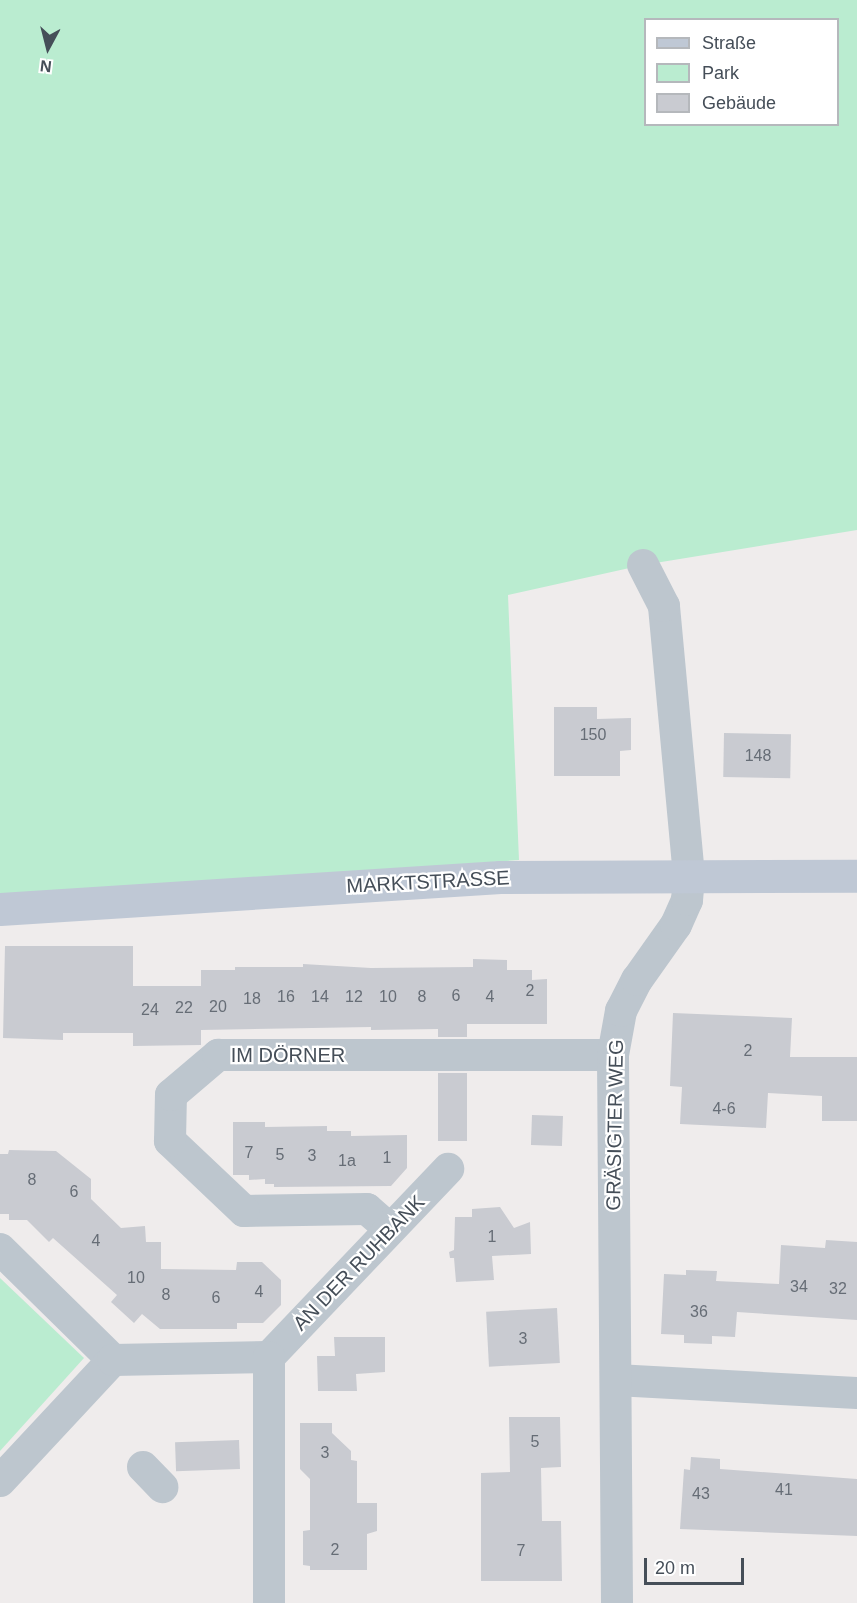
<!DOCTYPE html>
<html>
<head>
<meta charset="utf-8">
<style>
	body { margin:0 }
	#map { position:relative; width:857px; height:1603px; overflow:hidden; background:#efecec; font-family:Helvetica,sans-serif }
	div>[style] { position:absolute }
	.green>* { inset:0; background:#baecd0 }
	.building>* { inset:0; background:#c9cbd1; transform-origin:0 0 }
	.street>* { height:32px; margin:-16px; padding:0 16px; transform-origin:16px; border-radius:16px; background:#bdc6ce }
	.secondary>* { height:33px; margin:-16.5px; padding:0 16.5px; transform-origin:16.5px; border-radius:16.5px; background:#bfc8d5 }
	span { translate:-50% -50%; white-space:nowrap; text-align:center; line-height:1.15; -webkit-text-stroke:4.5px #fff; paint-order:stroke }
	.number-label { font-size:16px; color:#666d76 }
	.number-label span { -webkit-text-stroke-width:0 }
	.street-label { font-size:20px; color:#454e58 }
	.legend { position:absolute; left:644px; top:18px; width:195px; height:108px; box-sizing:border-box; background:#fff; border:2px solid #b5b8bc; margin:0; padding:8px 10px; list-style:none; font-size:18px; color:#454e58 }
	.legend li { display:flex; align-items:center; gap:12px; height:30px }
	.legend b { width:30px; border:2px solid #b5b8bc }
	.north { position:absolute; left:18px; top:18px; width:60px; height:60px; -webkit-text-stroke:4px #fff; paint-order:stroke; rotate:187deg; font-size:16px; font-weight:700; line-height:24px; text-align:center; color:#454e58 }
	.north::after { content:''; display:block; margin:auto; width:21px; height:27px; background:#454e58; clip-path:polygon(50% 0,100% 100%,50% 72%,0 100%) }
	.scale { position:absolute; left:644px; top:1558px; width:100px; height:27px; box-sizing:border-box; border:3px solid #454e58; border-top:0; padding-left:8px; font-size:18px; line-height:21px; white-space:nowrap; color:#454e58; -webkit-text-stroke:4px #fff; paint-order:stroke }
</style>
</head>
<body>
<div id="map">
	<div class="green">
		<i style="clip-path:polygon(evenodd,0 0,857px 0,857px 530px,643px 565px,508px 595px,519px 860px,0 897px,0 0,646px 20px,838px 20px,838px 124px,646px 124px,646px 20px)"></i>
		<i style="clip-path:polygon(0 1278px,84px 1358px,0 1451px)"></i>
	</div>
	<div class="building">
		<i style="clip-path:polygon(554px 707px,597px 707px,597px 719px,631px 718px,631px 750px,620px 751px,620px 776px,554px 776px)"></i>
		<i style="left:724px;top:733px;width:67px;height:44px;rotate:1deg"></i>
		<i style="clip-path:polygon(5px 946px,133px 946px,133px 986px,201px 986px,201px 970px,235px 970px,235px 967px,303px 967px,303px 964px,371px 968px,473px 967px,473px 959px,507px 960px,507px 970px,532px 970px,532px 980px,547px 979px,547px 1024px,467px 1024px,467px 1037px,438px 1037px,438px 1029px,371px 1030px,371px 1027px,201px 1030px,201px 1045px,133px 1046px,133px 1033px,63px 1033px,63px 1040px,3px 1038px)"></i>
		<i style="clip-path:polygon(673px 1013px,792px 1018px,790px 1057px,857px 1057px,857px 1121px,822px 1121px,822px 1096px,768px 1093px,766px 1128px,680px 1124px,682px 1087px,670px 1086px)"></i>
		<i style="left:438px;top:1073px;width:29px;height:68px"></i>
		<i style="left:532px;top:1115px;width:31px;height:30px;rotate:2deg"></i>
		<i style="clip-path:polygon(233px 1122px,265px 1122px,265px 1127px,327px 1126px,327px 1131px,351px 1131px,351px 1136px,407px 1135px,407px 1168px,391px 1186px,274px 1187px,274px 1184px,265px 1184px,265px 1179px,249px 1180px,249px 1175px,233px 1175px)"></i>
		<i style="clip-path:polygon(9px 1150px,56px 1151px,91px 1179px,91px 1199px,121px 1228px,145px 1226px,146px 1242px,161px 1242px,161px 1269px,236px 1270px,237px 1262px,262px 1262px,281px 1280px,281px 1305px,263px 1323px,237px 1323px,237px 1329px,160px 1329px,142px 1314px,134px 1323px,111px 1302px,117px 1295px,53px 1238px,49px 1242px,27px 1220px,9px 1220px,9px 1214px,0 1214px,0 1154px,8px 1154px)"></i>
		<i style="clip-path:polygon(500px 1207px,514px 1228px,530px 1222px,531px 1254px,492px 1256px,494px 1280px,456px 1282px,454px 1258px,450px 1258px,449px 1252px,454px 1250px,455px 1217px,472px 1217px,472px 1209px)"></i>
		<i style="clip-path:polygon(826px 1240px,857px 1242px,857px 1320px,737px 1312px,735px 1337px,712px 1336px,712px 1344px,684px 1343px,684px 1335px,661px 1334px,664px 1274px,686px 1275px,686px 1270px,717px 1271px,716px 1281px,779px 1284px,781px 1245px,825px 1248px)"></i>
		<i style="left:557px;top:1308px;width:55px;height:71px;rotate:87deg"></i>
		<i style="clip-path:polygon(334px 1337px,385px 1337px,385px 1372px,356px 1374px,357px 1391px,318px 1391px,317px 1356px,335px 1356px)"></i>
		<i style="clip-path:polygon(509px 1417px,560px 1417px,561px 1467px,541px 1468px,542px 1521px,561px 1521px,562px 1581px,481px 1581px,481px 1473px,510px 1472px)"></i>
		<i style="clip-path:polygon(300px 1423px,332px 1423px,332px 1433px,351px 1451px,351px 1460px,357px 1461px,357px 1503px,377px 1503px,377px 1531px,367px 1534px,367px 1570px,310px 1570px,310px 1566px,303px 1565px,303px 1531px,310px 1530px,310px 1479px,300px 1469px)"></i>
		<i style="left:239px;top:1440px;width:29px;height:64px;rotate:88deg"></i>
		<i style="clip-path:polygon(691px 1457px,720px 1459px,720px 1469px,857px 1479px,857px 1536px,680px 1529px,684px 1469px,690px 1470px)"></i>
	</div>
	<div class="street">
		<i style="left:390px;top:1229px;width:30px;rotate:-139deg"></i>
		<i style="left:367px;top:1209px;width:123px;rotate:179.1deg"></i>
		<i style="left:244px;top:1211px;width:102px;rotate:-136.6deg"></i>
		<i style="left:170px;top:1141px;width:46px;rotate:-88.8deg"></i>
		<i style="left:171px;top:1095px;width:62px;rotate:-40.4deg"></i>
		<i style="left:218px;top:1055px;width:395px"></i>
		<i style="left:0;top:1249px;width:158px;rotate:44.5deg"></i>
		<i style="left:616px;top:1380px;width:241px;rotate:3.1deg"></i>
		<i style="left:143px;top:1467px;width:28px;rotate:46deg"></i>
		<i style="left:0;top:1481px;width:166px;rotate:-47deg"></i>
		<i style="left:113px;top:1360px;width:156px;rotate:-1.1deg"></i>
		<i style="left:269px;top:1357px;width:260px;rotate:-46.4deg"></i>
		<i style="left:269px;top:1603px;width:246px;rotate:-90deg"></i>
		<i style="left:617px;top:1603px;width:548px;rotate:-90.42deg"></i>
		<i style="left:613px;top:1055px;width:45px;rotate:-79.7deg"></i>
		<i style="left:621px;top:1011px;width:35px;rotate:-63deg"></i>
		<i style="left:637px;top:980px;width:67px;rotate:-54.7deg"></i>
		<i style="left:676px;top:925px;width:27px;rotate:-66deg"></i>
		<i style="left:687px;top:900px;width:24px;rotate:-85deg"></i>
		<i style="left:689px;top:876px;width:271px;rotate:-95.3deg"></i>
		<i style="left:664px;top:606px;width:46px;rotate:-117.1deg"></i>
	</div>
	<div class="secondary">
		<i style="left:0;top:909px;width:501px;rotate:-3.66deg"></i>
		<i style="left:500px;top:877px;width:357px;rotate:-0.2deg"></i>
	</div>
	<div class="number-label">
		<span style="left:593px;top:735px">150</span>
		<span style="left:758px;top:756px">148</span>
		<span style="left:530px;top:991px">2</span>
		<span style="left:456px;top:996px">6</span>
		<span style="left:286px;top:997px">16</span>
		<span style="left:320px;top:997px">14</span>
		<span style="left:354px;top:997px">12</span>
		<span style="left:388px;top:997px">10</span>
		<span style="left:422px;top:997px">8</span>
		<span style="left:490px;top:997px">4</span>
		<span style="left:252px;top:999px">18</span>
		<span style="left:218px;top:1007px">20</span>
		<span style="left:184px;top:1008px">22</span>
		<span style="left:150px;top:1010px">24</span>
		<span style="left:748px;top:1051px">2</span>
		<span style="left:724px;top:1109px">4-6</span>
		<span style="left:249px;top:1153px">7</span>
		<span style="left:280px;top:1155px">5</span>
		<span style="left:312px;top:1156px">3</span>
		<span style="left:387px;top:1158px">1</span>
		<span style="left:347px;top:1161px">1a</span>
		<span style="left:32px;top:1180px">8</span>
		<span style="left:74px;top:1192px">6</span>
		<span style="left:492px;top:1237px">1</span>
		<span style="left:96px;top:1241px">4</span>
		<span style="left:136px;top:1278px">10</span>
		<span style="left:799px;top:1287px">34</span>
		<span style="left:838px;top:1289px">32</span>
		<span style="left:259px;top:1292px">4</span>
		<span style="left:166px;top:1295px">8</span>
		<span style="left:216px;top:1298px">6</span>
		<span style="left:699px;top:1312px">36</span>
		<span style="left:523px;top:1339px">3</span>
		<span style="left:535px;top:1442px">5</span>
		<span style="left:325px;top:1453px">3</span>
		<span style="left:784px;top:1490px">41</span>
		<span style="left:701px;top:1494px">43</span>
		<span style="left:335px;top:1550px">2</span>
		<span style="left:521px;top:1551px">7</span>
	</div>
	<div class="street-label">
		<span style="left:428px;top:882px;rotate:-3deg">MARKTSTRASSE</span>
		<span style="left:288px;top:1055px">IM DÖRNER</span>
		<span style="left:615px;top:1125px;rotate:-89deg">GRÄSIGTER WEG</span>
		<span style="left:359px;top:1263px;rotate:-46deg">AN DER RUHBANK</span>
	</div>
	<ul class="legend">
	<li><b style="height:8px;background:#bfc8d5"></b>Straße</li>
	<li><b style="height:16px;background:#baecd0"></b>Park</li>
	<li><b style="height:16px;background:#c9cbd1"></b>Gebäude</li>
	</ul>
	<div class="north">N</div>
	<div class="scale">20 m</div>
</div>
</body>
</html>
